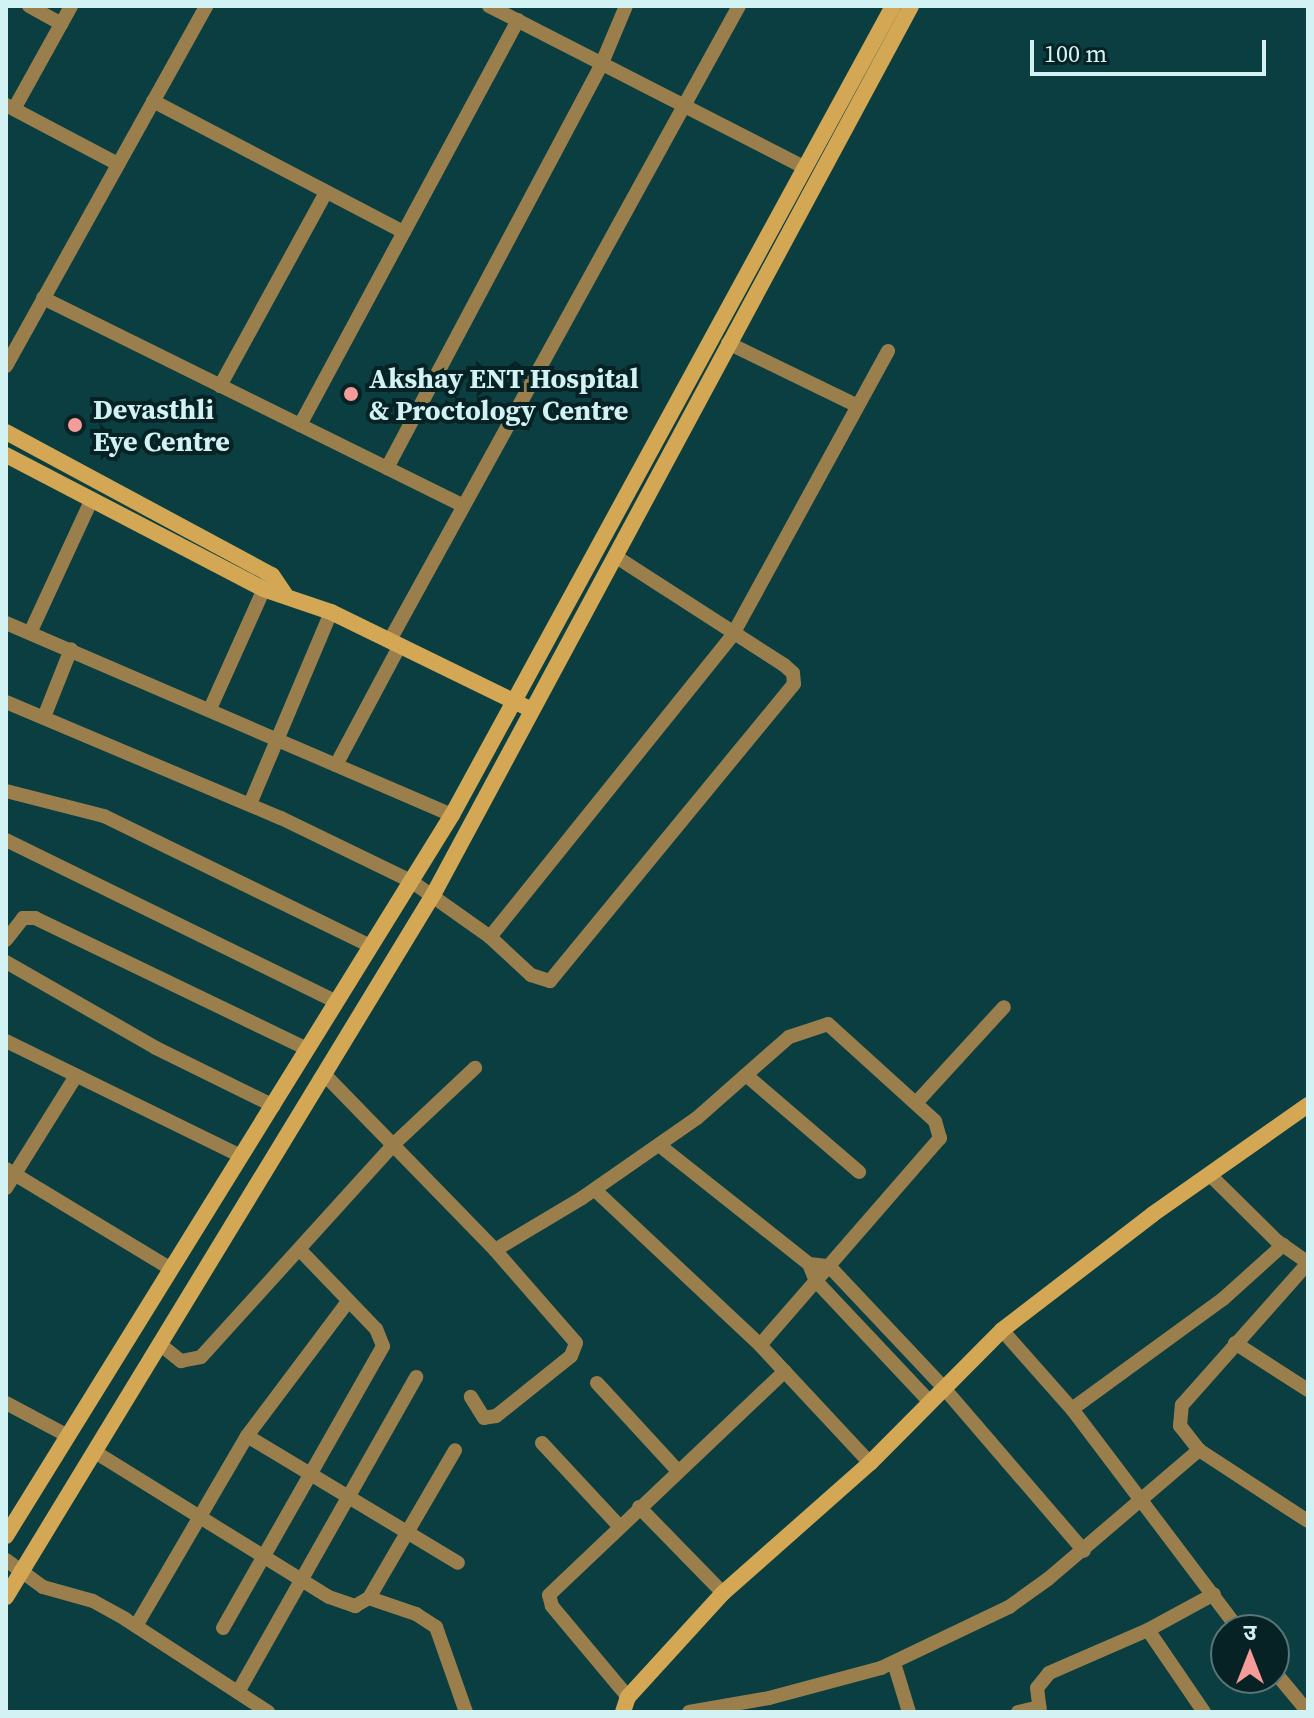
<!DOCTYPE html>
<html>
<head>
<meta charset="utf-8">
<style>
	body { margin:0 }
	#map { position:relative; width:1314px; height:1718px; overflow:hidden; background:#0a3e41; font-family:"Source Serif 4","Noto Sans Devanagari",serif }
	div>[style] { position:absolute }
	.street>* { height:14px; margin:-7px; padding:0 7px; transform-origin:7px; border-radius:7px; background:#9a7f4d }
	.secondary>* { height:16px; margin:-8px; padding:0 8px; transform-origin:8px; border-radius:8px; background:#d3a754 }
	.dots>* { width:22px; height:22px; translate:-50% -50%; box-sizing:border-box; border:4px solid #072224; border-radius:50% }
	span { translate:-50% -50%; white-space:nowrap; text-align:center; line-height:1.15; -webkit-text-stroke:8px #072224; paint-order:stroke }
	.poi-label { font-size:28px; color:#d3f2f4; font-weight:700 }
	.left { translate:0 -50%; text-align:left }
	.frame { position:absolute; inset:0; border:8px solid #d3f2f4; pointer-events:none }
	.north { position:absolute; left:1210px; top:1614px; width:80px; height:80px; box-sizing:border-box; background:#072224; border:2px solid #597577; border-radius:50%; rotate:0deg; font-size:22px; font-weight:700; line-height:32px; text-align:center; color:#d3f2f4 }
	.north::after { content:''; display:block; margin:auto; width:28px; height:36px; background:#f59b99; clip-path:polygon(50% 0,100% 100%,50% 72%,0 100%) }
	.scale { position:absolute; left:1030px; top:40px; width:236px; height:36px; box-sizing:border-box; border:4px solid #d3f2f4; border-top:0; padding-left:10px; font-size:24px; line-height:28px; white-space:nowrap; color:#d3f2f4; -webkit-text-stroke:6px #072224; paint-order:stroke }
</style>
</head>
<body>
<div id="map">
	<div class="street">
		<i style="left:29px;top:6px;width:37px;rotate:29deg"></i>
		<i style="left:489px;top:6px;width:355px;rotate:27.1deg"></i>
		<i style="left:153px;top:101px;width:283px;rotate:27.6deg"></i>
		<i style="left:6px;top:105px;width:127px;rotate:27.8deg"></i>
		<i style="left:14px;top:109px;width:118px;rotate:-61deg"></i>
		<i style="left:43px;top:298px;width:469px;rotate:26.3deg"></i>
		<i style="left:728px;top:343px;width:144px;rotate:25.9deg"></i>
		<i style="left:6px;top:366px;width:412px;rotate:-60.9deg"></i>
		<i style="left:220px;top:386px;width:221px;rotate:-61.3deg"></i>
		<i style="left:300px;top:425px;width:460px;rotate:-61.7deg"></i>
		<i style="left:387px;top:468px;width:459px;rotate:-62deg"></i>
		<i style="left:602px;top:63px;width:62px;rotate:-67.2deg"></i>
		<i style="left:6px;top:623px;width:486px;rotate:23.3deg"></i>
		<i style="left:30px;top:633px;width:145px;rotate:-65.2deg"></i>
		<i style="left:390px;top:640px;width:724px;rotate:-61.17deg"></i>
		<i style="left:6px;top:702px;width:298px;rotate:22.9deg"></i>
		<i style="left:281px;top:818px;width:144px;rotate:25.9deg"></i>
		<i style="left:411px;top:881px;width:97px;rotate:35.3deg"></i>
		<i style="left:490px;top:937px;width:56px;rotate:42.8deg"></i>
		<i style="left:531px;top:975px;width:20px;rotate:18deg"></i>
		<i style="left:550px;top:981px;width:384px;rotate:-50.6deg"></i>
		<i style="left:794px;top:684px;width:11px;rotate:-95deg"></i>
		<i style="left:793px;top:673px;width:12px;rotate:-138deg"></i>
		<i style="left:784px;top:665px;width:201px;rotate:-147.2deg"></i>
		<i style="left:210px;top:709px;width:139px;rotate:-65.8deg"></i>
		<i style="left:44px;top:717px;width:73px;rotate:-68.3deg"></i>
		<i style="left:336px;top:765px;width:136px;rotate:-61.9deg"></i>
		<i style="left:6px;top:791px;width:101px;rotate:14.3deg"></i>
		<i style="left:104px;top:816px;width:297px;rotate:26deg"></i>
		<i style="left:250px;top:804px;width:208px;rotate:-67.1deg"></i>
		<i style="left:6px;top:840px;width:368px;rotate:26.1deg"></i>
		<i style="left:490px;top:937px;width:386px;rotate:-51.2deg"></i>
		<i style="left:732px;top:636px;width:325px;rotate:-61.3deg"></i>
		<i style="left:6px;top:940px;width:28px;rotate:-52deg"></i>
		<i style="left:23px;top:918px;width:12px"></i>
		<i style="left:35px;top:918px;width:302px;rotate:25.7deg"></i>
		<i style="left:6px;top:962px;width:173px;rotate:29.8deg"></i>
		<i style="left:156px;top:1048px;width:131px;rotate:26.2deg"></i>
		<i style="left:6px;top:1041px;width:262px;rotate:26.1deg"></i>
		<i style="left:324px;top:1074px;width:245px;rotate:45.8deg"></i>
		<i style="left:495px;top:1250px;width:123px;rotate:48.9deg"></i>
		<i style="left:576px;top:1343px;width:14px;rotate:111deg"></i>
		<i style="left:571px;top:1356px;width:96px;rotate:141.3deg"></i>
		<i style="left:496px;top:1416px;width:12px;rotate:171deg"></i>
		<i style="left:484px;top:1418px;width:25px;rotate:-122deg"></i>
		<i style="left:746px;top:1075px;width:149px;rotate:40.6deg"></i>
		<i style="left:916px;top:1103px;width:130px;rotate:-47.5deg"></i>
		<i style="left:659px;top:1145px;width:191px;rotate:38.4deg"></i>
		<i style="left:809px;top:1264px;width:18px;rotate:68deg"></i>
		<i style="left:816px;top:1281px;width:165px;rotate:46.7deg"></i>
		<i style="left:6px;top:1169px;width:193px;rotate:31.2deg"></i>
		<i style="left:1212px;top:1177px;width:91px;rotate:44.6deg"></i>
		<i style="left:1277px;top:1241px;width:38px;rotate:35deg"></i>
		<i style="left:6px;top:1188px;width:132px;rotate:-58deg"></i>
		<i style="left:595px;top:1190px;width:226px;rotate:43.2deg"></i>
		<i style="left:760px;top:1345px;width:161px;rotate:47deg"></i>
		<i style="left:495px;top:1250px;width:101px;rotate:-30.9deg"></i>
		<i style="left:582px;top:1198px;width:140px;rotate:-34.8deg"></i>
		<i style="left:697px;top:1118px;width:123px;rotate:-41.4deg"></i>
		<i style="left:789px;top:1037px;width:41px;rotate:-18.4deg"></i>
		<i style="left:828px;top:1024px;width:144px;rotate:42.2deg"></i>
		<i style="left:935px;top:1121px;width:18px;rotate:74deg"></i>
		<i style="left:940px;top:1138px;width:274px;rotate:131deg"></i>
		<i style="left:809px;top:1264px;width:20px;rotate:6deg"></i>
		<i style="left:829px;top:1266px;width:166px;rotate:46.7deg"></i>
		<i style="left:943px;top:1387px;width:216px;rotate:49.3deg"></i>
		<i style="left:1002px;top:1330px;width:106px;rotate:48.5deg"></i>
		<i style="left:1072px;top:1409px;width:277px;rotate:52.9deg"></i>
		<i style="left:1235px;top:1343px;width:87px;rotate:32.8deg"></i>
		<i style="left:161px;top:1345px;width:26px;rotate:39deg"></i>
		<i style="left:181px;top:1361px;width:20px;rotate:-11deg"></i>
		<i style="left:201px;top:1357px;width:289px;rotate:-47.8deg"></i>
		<i style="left:395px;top:1143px;width:110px;rotate:-43.2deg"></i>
		<i style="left:597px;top:1383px;width:120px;rotate:47.4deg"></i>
		<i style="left:6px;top:1403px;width:70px;rotate:28deg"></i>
		<i style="left:1072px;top:1409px;width:187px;rotate:-36.1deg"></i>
		<i style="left:1223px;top:1299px;width:81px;rotate:-42deg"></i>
		<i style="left:247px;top:1436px;width:246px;rotate:31deg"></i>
		<i style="left:542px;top:1443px;width:113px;rotate:47.1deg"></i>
		<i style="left:1199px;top:1450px;width:130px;rotate:33.1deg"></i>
		<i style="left:95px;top:1452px;width:275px;rotate:31.8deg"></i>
		<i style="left:329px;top:1597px;width:28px;rotate:19deg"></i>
		<i style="left:355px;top:1606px;width:16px;rotate:-30deg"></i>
		<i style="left:369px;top:1598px;width:171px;rotate:-59.8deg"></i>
		<i style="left:639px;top:1507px;width:120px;rotate:45.7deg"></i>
		<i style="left:6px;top:1560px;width:46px;rotate:36.1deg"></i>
		<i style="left:43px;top:1587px;width:52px;rotate:15.6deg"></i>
		<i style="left:93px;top:1601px;width:37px;rotate:29deg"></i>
		<i style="left:125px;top:1619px;width:171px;rotate:33deg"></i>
		<i style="left:369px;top:1598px;width:50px;rotate:18.8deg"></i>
		<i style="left:416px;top:1614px;width:24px;rotate:33deg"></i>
		<i style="left:436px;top:1627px;width:90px;rotate:70.6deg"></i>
		<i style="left:136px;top:1626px;width:220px;rotate:-59.7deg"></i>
		<i style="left:247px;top:1436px;width:166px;rotate:-53.1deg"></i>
		<i style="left:223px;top:1628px;width:324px;rotate:-60.4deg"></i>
		<i style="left:383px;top:1346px;width:18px;rotate:-112deg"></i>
		<i style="left:376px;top:1329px;width:110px;rotate:-133.9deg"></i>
		<i style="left:1148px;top:1630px;width:99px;rotate:55.7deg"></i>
		<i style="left:894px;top:1663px;width:51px;rotate:73deg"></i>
		<i style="left:1274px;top:1671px;width:53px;rotate:50.3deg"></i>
		<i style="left:238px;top:1692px;width:362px;rotate:-60.5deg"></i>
		<i style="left:628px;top:1697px;width:119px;rotate:-129.9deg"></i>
		<i style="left:552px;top:1606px;width:11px;rotate:-105deg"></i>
		<i style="left:549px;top:1595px;width:325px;rotate:-43.5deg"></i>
		<i style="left:689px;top:1712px;width:81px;rotate:-9.9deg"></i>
		<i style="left:769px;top:1698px;width:116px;rotate:-15deg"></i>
		<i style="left:881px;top:1668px;width:142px;rotate:-25.5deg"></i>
		<i style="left:1009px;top:1607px;width:48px;rotate:-35.7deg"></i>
		<i style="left:1048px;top:1579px;width:199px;rotate:-40.5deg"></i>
		<i style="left:1199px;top:1450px;width:31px;rotate:-128deg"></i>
		<i style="left:1180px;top:1426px;width:21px;rotate:-85deg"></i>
		<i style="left:1182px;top:1405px;width:190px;rotate:-48.4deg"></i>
		<i style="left:1018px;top:1712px;width:22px;rotate:-13deg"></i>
		<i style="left:1040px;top:1712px;width:24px;rotate:-97deg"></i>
		<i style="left:1037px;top:1688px;width:19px;rotate:-51deg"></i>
		<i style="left:1049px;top:1673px;width:108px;rotate:-23.5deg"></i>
		<i style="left:1148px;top:1630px;width:75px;rotate:-28.6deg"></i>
	</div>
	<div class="secondary">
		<i style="left:6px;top:432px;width:302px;rotate:28.3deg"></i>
		<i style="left:272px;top:575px;width:23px;rotate:56deg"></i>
		<i style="left:6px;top:455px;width:290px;rotate:27.5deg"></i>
		<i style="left:263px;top:589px;width:72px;rotate:18.7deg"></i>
		<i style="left:331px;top:612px;width:217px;rotate:26deg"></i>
		<i style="left:6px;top:1536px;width:848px;rotate:-58.26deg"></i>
		<i style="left:452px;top:815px;width:921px;rotate:-61.4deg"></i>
		<i style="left:6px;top:1597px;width:822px;rotate:-58.69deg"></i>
		<i style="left:433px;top:895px;width:1009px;rotate:-61.73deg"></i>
		<i style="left:623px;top:1712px;width:16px;rotate:-72deg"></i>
		<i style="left:628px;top:1697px;width:141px;rotate:-47.6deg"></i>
		<i style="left:723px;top:1593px;width:196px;rotate:-41.5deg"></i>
		<i style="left:870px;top:1463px;width:187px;rotate:-45.2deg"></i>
		<i style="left:1002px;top:1330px;width:190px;rotate:-37.5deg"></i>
		<i style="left:1153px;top:1214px;width:189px;rotate:-35.1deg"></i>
	</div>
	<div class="dots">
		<i style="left:351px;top:394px;background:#f59b99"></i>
		<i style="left:75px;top:425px;background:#f59b99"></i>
	</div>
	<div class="poi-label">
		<span class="left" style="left:369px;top:394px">Akshay ENT Hospital<br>&amp; Proctology Centre</span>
		<span class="left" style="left:93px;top:425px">Devasthli<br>Eye Centre</span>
	</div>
	<div class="frame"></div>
	<div class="north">उ</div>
	<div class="scale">100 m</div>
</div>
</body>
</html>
